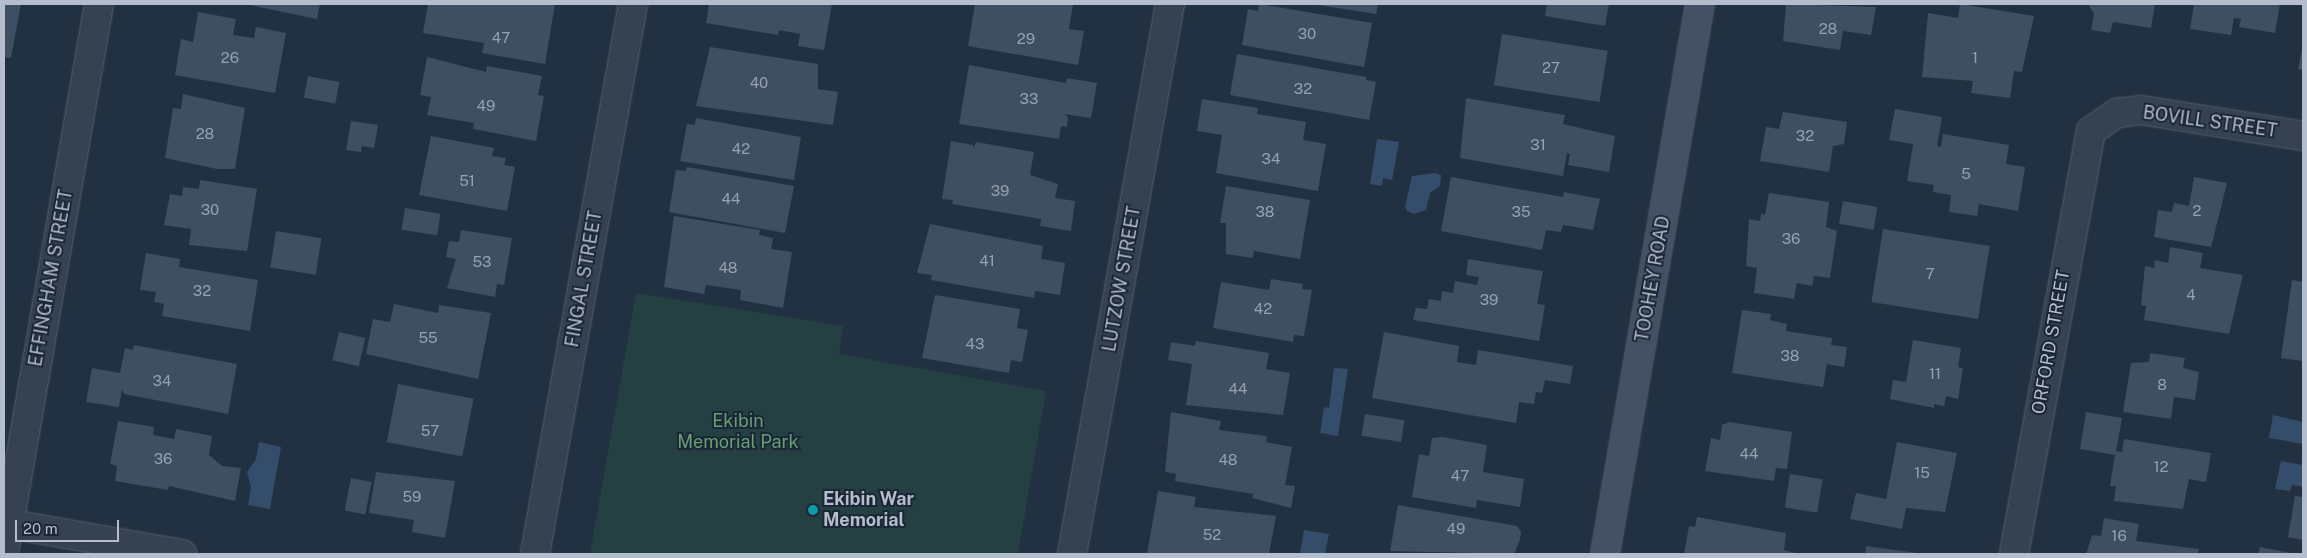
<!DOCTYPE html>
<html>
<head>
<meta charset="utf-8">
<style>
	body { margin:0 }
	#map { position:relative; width:2307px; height:558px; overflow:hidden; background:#223141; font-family:"Public Sans",sans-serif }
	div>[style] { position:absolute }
	.green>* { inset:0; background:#244042 }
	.water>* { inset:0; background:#344d6a }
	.building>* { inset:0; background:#3e4f61; transform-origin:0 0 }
	.roads { filter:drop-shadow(0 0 1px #54606e) drop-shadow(0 0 1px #54606e) }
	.minor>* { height:28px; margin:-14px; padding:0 14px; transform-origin:14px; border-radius:14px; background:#364251 }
	.tertiary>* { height:28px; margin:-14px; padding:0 14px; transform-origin:14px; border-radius:14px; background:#364251 }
	.secondary>* { height:28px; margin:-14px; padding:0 14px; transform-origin:14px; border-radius:14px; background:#445164 }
	.dots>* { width:14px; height:14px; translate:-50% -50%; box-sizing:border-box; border:2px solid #1b2736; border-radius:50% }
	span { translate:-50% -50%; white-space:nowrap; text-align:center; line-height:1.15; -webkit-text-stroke:4px #1b2736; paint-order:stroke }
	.number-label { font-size:15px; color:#96a2b0 }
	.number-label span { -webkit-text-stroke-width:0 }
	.street-label { font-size:18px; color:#b3bdcb }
	.park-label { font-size:18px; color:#679f72 }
	.poi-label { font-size:18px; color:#b3bdcb; font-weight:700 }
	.left { translate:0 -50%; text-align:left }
	.frame { position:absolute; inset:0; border:5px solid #b3bdcb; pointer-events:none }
	.scale { position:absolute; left:15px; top:520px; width:104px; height:22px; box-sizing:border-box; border:2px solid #b3bdcb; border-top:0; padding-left:6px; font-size:15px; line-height:18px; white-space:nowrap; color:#b3bdcb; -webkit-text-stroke:4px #1b2736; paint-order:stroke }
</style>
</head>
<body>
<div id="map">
	<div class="green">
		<i style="clip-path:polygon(636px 293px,843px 326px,839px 354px,1046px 391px,1018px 554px,590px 554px)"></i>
	</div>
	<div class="water">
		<i style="clip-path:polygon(1377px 139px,1399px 142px,1392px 180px,1383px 178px,1382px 186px,1370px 184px)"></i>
		<i style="clip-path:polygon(1435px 173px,1441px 175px,1440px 186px,1430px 193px,1426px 210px,1414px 214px,1407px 211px,1405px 207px,1412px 176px)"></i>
		<i style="clip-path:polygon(1334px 368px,1348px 369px,1338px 436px,1320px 433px,1324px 407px,1329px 408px)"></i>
		<i style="clip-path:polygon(2273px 415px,2303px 422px,2303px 444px,2269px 438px)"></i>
		<i style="clip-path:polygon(259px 442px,281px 447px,270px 509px,248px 505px,251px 488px,247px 472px,256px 459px)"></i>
		<i style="clip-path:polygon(2281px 461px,2303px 465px,2303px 487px,2292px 485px,2290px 491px,2275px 489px)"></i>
		<i style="clip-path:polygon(1304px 530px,1329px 534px,1325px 554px,1300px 554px)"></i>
	</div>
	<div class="building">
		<i style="clip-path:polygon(4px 4px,21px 4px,11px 58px,4px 57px)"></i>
		<i style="clip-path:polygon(245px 4px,320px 4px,317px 19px)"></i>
		<i style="clip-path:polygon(428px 4px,555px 4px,545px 64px,482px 53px,484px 43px,423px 33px)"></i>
		<i style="clip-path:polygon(709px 4px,832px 4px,824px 50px,798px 46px,800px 34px,779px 30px,778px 35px,706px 23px)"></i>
		<i style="clip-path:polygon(975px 4px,1073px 4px,1069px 29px,1084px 31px,1078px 65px,968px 46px)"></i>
		<i style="clip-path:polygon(1259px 4px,1372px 23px,1364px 67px,1242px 45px,1248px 9px,1258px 11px)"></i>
		<i style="clip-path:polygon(1311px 4px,1378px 4px,1376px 14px)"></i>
		<i style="clip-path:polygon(1547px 4px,1609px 4px,1605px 26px,1545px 16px)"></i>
		<i style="clip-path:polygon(1786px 4px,1876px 7px,1871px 35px,1843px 31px,1840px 50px,1783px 41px)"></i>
		<i style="clip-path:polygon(1960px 4px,2034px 16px,2022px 72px,2014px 71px,2010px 98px,1971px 93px,1973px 81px,1922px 77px,1928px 13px,1958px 18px)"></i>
		<i style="clip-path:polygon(2088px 4px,2155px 4px,2151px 28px,2113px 22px,2110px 33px,2091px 30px,2094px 14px)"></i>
		<i style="clip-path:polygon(2194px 4px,2280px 4px,2275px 33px,2239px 27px,2241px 19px,2234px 18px,2231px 35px,2190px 29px)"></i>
		<i style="clip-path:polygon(198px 12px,236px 19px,233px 35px,254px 38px,256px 27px,286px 33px,275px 93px,175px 75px,181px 39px,193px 42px)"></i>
		<i style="left:1502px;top:34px;width:107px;height:52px;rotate:9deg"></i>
		<i style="clip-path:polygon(2303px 45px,2303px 70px,2298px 69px)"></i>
		<i style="clip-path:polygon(710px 47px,818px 64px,818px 89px,838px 92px,833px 125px,696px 106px)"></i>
		<i style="clip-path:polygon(1237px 54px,1366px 77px,1366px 80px,1376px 82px,1369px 120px,1230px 95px)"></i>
		<i style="clip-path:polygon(427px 57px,486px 72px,487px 66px,542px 76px,538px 95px,544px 96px,536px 141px,473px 129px,474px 123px,427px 115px,431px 97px,420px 95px)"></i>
		<i style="clip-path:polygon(969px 65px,1066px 83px,1067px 78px,1097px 83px,1091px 118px,1064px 114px,1068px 117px,1067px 127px,1061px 126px,1059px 139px,959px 124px)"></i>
		<i style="left:308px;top:76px;width:32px;height:22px;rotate:11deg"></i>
		<i style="clip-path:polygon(183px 94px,245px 108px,235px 169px,217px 169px,165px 158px,173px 108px,181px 109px)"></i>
		<i style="clip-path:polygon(1466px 98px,1565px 115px,1563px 124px,1615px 136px,1609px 172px,1568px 165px,1570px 154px,1567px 153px,1563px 176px,1460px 158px)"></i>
		<i style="clip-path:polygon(1202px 99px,1258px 108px,1257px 114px,1306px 122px,1303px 140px,1326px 144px,1318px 191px,1216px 173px,1222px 135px,1197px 131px)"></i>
		<i style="clip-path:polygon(1895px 109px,1942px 117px,1937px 146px,1941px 147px,1943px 134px,2009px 145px,2006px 164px,2025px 167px,2018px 211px,1979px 204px,1977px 216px,1949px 212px,1951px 195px,1933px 192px,1934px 185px,1907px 181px,1913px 144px,1889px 140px)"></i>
		<i style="clip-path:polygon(1783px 112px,1847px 122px,1844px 144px,1833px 146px,1829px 172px,1760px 161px,1766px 127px,1779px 129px)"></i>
		<i style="clip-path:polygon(696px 118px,801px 137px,794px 180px,680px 161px,687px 124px,695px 125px)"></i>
		<i style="clip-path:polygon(351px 121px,378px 125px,374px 148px,362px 146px,361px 152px,346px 150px)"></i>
		<i style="clip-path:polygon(431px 136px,494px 148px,492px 156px,506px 158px,504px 165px,515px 167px,507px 211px,419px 195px)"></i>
		<i style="clip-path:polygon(951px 141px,973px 145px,973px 148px,976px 142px,1034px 152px,1030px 175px,1058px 184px,1055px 198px,1075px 201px,1071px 231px,1040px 226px,1041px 219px,952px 204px,953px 200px,942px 199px)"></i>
		<i style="clip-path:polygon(687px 167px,794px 186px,785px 233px,669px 212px,676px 170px,686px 171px)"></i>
		<i style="clip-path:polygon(1451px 177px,1563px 197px,1564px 192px,1600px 199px,1593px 230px,1563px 225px,1561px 232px,1546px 230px,1542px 250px,1441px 231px)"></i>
		<i style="clip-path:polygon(2194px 177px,2227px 183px,2211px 247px,2154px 237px,2158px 210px,2172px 212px,2174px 203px,2189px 206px)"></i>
		<i style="clip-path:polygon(200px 180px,257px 189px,247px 251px,189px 245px,191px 229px,164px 225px,170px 194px,182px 196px,183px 187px,199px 189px)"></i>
		<i style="clip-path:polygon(1226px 186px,1310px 200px,1300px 259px,1254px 251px,1253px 258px,1226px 254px,1226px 223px,1220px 223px)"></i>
		<i style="clip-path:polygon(1769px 193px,1829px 202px,1826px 227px,1837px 231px,1830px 278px,1814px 276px,1812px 286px,1797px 283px,1794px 299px,1754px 293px,1757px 268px,1746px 266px,1749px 219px,1760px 221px,1761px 214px,1765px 215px)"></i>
		<i style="left:1843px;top:201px;width:35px;height:23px;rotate:10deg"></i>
		<i style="left:405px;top:208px;width:36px;height:22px;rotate:9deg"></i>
		<i style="clip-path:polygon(674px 216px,760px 230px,759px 235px,773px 238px,771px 249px,792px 252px,783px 308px,740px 300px,741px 290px,706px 285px,704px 294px,664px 287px)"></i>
		<i style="clip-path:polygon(930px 224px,1043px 246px,1041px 259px,1065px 263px,1060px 295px,1035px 291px,1034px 298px,931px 280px,932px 275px,917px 273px)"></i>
		<i style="left:1883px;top:229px;width:108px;height:74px;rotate:9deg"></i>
		<i style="clip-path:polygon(461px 230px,512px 238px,504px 285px,497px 284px,495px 297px,447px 288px,456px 259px,446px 257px,449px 241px,459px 242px)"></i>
		<i style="left:276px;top:231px;width:46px;height:37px;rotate:9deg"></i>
		<i style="clip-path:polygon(2170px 247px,2203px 253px,2200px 268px,2243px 275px,2229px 334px,2144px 320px,2146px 306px,2141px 305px,2145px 266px,2154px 268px,2155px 260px,2168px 263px)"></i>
		<i style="clip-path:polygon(146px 253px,180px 259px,179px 267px,258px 280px,250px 331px,162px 316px,164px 304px,154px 302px,156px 292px,140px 290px)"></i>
		<i style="clip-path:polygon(1468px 259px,1543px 271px,1537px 304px,1545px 305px,1539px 341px,1413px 320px,1416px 308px,1427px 309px,1429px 299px,1441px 301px,1442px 291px,1453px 293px,1455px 281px,1477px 285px,1479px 277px,1466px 275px)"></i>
		<i style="clip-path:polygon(1271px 279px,1303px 284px,1302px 289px,1312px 290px,1304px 336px,1294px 335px,1293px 342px,1213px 328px,1221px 282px,1269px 290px)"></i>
		<i style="clip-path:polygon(2292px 280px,2303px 282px,2303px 361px,2281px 358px)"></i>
		<i style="clip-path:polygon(935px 295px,1020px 309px,1017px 328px,1028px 330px,1022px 362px,1011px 360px,1009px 373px,922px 358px)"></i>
		<i style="clip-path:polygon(394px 304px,438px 313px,439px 305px,491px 313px,478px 379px,366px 354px,373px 319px,390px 322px)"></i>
		<i style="clip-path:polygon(1742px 310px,1771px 314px,1770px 320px,1787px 324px,1786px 331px,1832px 338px,1831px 345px,1847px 347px,1844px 367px,1827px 364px,1823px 387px,1732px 373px)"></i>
		<i style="left:339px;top:332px;width:27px;height:29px;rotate:13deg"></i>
		<i style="clip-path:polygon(1384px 332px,1459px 346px,1457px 362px,1476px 365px,1478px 350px,1573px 366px,1570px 384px,1545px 380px,1542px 393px,1536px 392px,1534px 404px,1519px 402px,1516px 423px,1372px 398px)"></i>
		<i style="clip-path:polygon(1913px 340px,1961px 348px,1958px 367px,1963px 368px,1958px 399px,1946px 396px,1944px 406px,1934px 404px,1934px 408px,1890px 399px,1893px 380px,1906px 382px)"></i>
		<i style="clip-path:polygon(1196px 341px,1269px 353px,1266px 369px,1290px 373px,1283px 415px,1186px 405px,1192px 364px,1168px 360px,1171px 342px,1195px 346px)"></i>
		<i style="clip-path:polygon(134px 345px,237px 364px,228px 414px,124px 394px,122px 389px,119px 407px,86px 402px,92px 368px,120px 373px,125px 348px,133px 350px)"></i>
		<i style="clip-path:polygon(2150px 353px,2185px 358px,2183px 368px,2199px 372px,2195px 400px,2174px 397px,2171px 419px,2123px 412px,2131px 363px,2149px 362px)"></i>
		<i style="left:398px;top:384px;width:77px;height:59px;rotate:11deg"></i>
		<i style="clip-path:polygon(1171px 412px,1221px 421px,1219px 430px,1267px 436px,1266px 442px,1292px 447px,1285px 485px,1295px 486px,1291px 508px,1252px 498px,1253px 494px,1175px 481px,1176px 474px,1165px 472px)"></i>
		<i style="clip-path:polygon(2086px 412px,2122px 418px,2116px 451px,2122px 452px,2124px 439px,2211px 453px,2206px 482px,2189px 479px,2183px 509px,2114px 501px,2116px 486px,2110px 486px,2115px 455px,2080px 449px)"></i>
		<i style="left:1365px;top:414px;width:40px;height:22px;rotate:9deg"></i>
		<i style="clip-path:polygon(118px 421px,154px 427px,153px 435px,174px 439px,176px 429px,212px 436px,209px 455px,222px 466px,241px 468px,235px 501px,169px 486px,168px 490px,115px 481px,117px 466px,110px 464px)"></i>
		<i style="clip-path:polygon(1729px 422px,1792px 432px,1787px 469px,1776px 468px,1774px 481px,1705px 471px,1711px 438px,1720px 440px,1722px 425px)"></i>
		<i style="clip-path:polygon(1443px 437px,1487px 445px,1483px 472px,1524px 479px,1520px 507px,1477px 500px,1476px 508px,1412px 497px,1419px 454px,1429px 456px,1432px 438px)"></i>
		<i style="clip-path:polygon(1897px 442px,1957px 453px,1945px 512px,1906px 508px,1902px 529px,1850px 519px,1856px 493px,1886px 499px)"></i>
		<i style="clip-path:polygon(376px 472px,455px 481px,445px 538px,412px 532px,414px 520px,369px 513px)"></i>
		<i style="left:1790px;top:474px;width:33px;height:34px;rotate:9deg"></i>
		<i style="left:351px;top:478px;width:21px;height:33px;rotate:11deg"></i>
		<i style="clip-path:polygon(1158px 491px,1196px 497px,1194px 507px,1276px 516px,1269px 554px,1147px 554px)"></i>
		<i style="clip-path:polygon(2295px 496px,2303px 497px,2303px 540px,2288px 537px)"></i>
		<i style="clip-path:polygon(1398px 505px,1517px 526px,1521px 532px,1520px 540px,1514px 554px,1390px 551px)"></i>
		<i style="clip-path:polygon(1697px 517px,1786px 533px,1784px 550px,1799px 554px,1684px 554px,1689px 526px,1695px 527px)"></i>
		<i style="clip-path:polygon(2104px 518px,2139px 524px,2136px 541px,2199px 549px,2198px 554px,2086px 554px,2092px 535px,2101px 536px)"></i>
		<i style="clip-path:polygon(1866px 546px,1917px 553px,1917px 554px,1865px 554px)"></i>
		<i style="clip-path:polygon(2260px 547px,2291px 553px,2291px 554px,2258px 554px)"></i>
	</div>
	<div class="roads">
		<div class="minor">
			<i style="left:4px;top:553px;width:557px;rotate:-80.18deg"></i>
			<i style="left:535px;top:554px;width:559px;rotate:-79.9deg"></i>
			<i style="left:1072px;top:554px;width:559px;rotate:-79.9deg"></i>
			<i style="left:2014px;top:554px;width:430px;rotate:-79.7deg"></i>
			<i style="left:2091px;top:131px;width:32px;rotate:-35deg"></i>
			<i style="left:2117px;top:113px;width:24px;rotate:-7deg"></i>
			<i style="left:2141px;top:110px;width:164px;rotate:9.1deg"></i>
		</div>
		<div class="tertiary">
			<i style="left:4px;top:523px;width:181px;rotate:9.9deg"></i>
		</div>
		<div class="secondary">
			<i style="left:1605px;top:554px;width:558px;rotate:-80.2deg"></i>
		</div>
	</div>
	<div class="dots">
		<i style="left:813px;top:510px;background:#0f9aa8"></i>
	</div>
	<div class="number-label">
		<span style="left:1828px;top:29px">28</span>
		<span style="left:1307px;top:34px">30</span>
		<span style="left:501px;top:38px">47</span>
		<span style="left:1026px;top:39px">29</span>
		<span style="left:230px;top:58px">26</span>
		<span style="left:1975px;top:58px">1</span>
		<span style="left:1551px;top:68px">27</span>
		<span style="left:759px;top:83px">40</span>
		<span style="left:1303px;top:89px">32</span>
		<span style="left:1029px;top:99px">33</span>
		<span style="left:486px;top:106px">49</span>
		<span style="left:205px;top:134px">28</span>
		<span style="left:1805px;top:136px">32</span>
		<span style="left:1538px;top:145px">31</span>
		<span style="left:741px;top:149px">42</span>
		<span style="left:1271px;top:159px">34</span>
		<span style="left:1966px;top:174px">5</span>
		<span style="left:467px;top:181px">51</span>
		<span style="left:1000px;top:191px">39</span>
		<span style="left:731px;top:199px">44</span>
		<span style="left:210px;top:210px">30</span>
		<span style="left:2197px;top:211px">2</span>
		<span style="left:1265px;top:212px">38</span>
		<span style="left:1521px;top:212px">35</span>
		<span style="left:1791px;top:239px">36</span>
		<span style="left:987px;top:261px">41</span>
		<span style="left:482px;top:262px">53</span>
		<span style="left:728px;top:268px">48</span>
		<span style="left:1930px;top:274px">7</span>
		<span style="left:202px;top:291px">32</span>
		<span style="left:2191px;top:295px">4</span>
		<span style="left:1489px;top:300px">39</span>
		<span style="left:1263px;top:309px">42</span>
		<span style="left:428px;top:338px">55</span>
		<span style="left:975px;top:344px">43</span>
		<span style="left:1790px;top:356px">38</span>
		<span style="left:1935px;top:374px">11</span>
		<span style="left:162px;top:381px">34</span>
		<span style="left:2162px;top:385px">8</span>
		<span style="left:1238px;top:389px">44</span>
		<span style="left:430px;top:431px">57</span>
		<span style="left:1749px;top:454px">44</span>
		<span style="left:163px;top:459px">36</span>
		<span style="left:1228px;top:460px">48</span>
		<span style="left:2161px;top:467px">12</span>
		<span style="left:1922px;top:473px">15</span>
		<span style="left:1460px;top:476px">47</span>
		<span style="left:412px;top:497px">59</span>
		<span style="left:1456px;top:529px">49</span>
		<span style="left:1212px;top:535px">52</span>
		<span style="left:2119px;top:536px">16</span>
	</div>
	<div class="street-label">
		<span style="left:2210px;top:122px;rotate:8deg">BOVILL STREET</span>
		<span style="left:51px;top:278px;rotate:-80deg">EFFINGHAM STREET</span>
		<span style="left:584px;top:279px;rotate:-80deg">FINGAL STREET</span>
		<span style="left:1122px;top:279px;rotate:-80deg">LUTZOW STREET</span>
		<span style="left:1653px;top:279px;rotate:-80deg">TOOHEY ROAD</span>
		<span style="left:2051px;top:342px;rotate:-80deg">ORFORD STREET</span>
	</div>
	<div class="park-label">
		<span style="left:738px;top:432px">Ekibin<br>Memorial Park</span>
	</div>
	<div class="poi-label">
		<span class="left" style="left:823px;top:510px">Ekibin War<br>Memorial</span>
	</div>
	<div class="frame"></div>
	<div class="scale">20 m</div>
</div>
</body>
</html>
